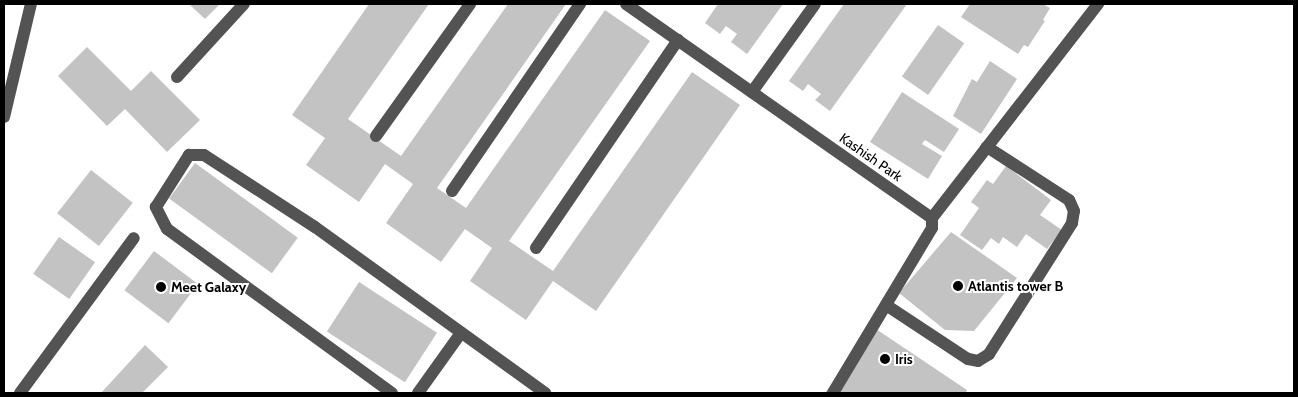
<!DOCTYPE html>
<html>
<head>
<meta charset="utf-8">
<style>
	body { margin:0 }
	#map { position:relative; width:1298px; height:397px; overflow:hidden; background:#fff; font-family:Cabin,sans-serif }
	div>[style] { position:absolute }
	.building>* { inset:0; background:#c3c3c3; transform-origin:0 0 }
	.minor>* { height:12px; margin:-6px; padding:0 6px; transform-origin:6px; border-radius:6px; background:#535353 }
	.dots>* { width:14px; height:14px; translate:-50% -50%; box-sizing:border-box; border:2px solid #fff; border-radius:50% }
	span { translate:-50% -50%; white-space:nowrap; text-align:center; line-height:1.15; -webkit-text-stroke:4px #fff; paint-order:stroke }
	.street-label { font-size:14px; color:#000 }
	.poi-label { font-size:14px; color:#000; font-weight:700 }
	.left { translate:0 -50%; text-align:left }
	.frame { position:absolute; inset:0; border:5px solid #000; pointer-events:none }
</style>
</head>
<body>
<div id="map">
	<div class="building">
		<i style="clip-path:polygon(189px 4px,220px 4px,205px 19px)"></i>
		<i style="clip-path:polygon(369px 4px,429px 4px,348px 119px,401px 156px,508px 4px,566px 4px,437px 188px,466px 208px,605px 10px,650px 41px,509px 241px,553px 271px,692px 72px,740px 105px,596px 311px,553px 281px,526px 320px,470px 281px,492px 248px,465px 229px,441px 262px,386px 223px,413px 184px,385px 164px,359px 202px,306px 165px,325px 138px,292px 115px)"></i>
		<i style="clip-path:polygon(718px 4px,783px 4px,747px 54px,731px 42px,737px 34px,726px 26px,720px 34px,705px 23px)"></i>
		<i style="clip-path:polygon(844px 4px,907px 4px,830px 111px,815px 100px,821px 94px,808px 84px,803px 91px,789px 81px)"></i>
		<i style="clip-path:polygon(970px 4px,1043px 4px,1050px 8px,1043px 20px,1045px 21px,1028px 47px,1024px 45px,1018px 54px,961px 17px)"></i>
		<i style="left:938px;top:25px;width:32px;height:63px;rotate:35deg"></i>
		<i style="clip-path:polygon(87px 47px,131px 91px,151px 71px,200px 120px,167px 152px,125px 109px,107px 126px,58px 76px)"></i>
		<i style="clip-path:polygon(990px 61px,1017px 79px,981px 134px,953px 116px,972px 79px,977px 82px)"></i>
		<i style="clip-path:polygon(902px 92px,959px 129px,944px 152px,925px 140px,922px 144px,942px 156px,928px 179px,870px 142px)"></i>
		<i style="left:195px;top:163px;width:127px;height:44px;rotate:36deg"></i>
		<i style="clip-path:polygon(1006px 166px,1051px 200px,1040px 215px,1062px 230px,1047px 249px,1026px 234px,1017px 247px,1003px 237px,999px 244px,991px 238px,982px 250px,960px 235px,979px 208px,971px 202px,987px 180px,993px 184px)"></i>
		<i style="left:91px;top:170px;width:53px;height:55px;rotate:38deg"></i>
		<i style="clip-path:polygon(951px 232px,1017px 278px,974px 331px,945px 330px,899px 293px)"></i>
		<i style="left:59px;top:237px;width:44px;height:45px;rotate:35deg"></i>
		<i style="left:154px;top:251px;width:55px;height:49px;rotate:37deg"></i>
		<i style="left:359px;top:282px;width:93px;height:59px;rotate:33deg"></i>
		<i style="clip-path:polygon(873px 327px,967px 390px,966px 393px,825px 393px)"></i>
		<i style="clip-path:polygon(145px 345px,168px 367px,142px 393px,101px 393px)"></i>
	</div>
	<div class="minor">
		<i style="left:626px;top:4px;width:373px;rotate:35deg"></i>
		<i style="left:932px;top:218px;width:10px;rotate:90deg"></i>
		<i style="left:932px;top:228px;width:192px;rotate:121deg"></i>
		<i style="left:177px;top:77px;width:99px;rotate:-47.5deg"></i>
		<i style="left:752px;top:92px;width:108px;rotate:-54.4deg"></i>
		<i style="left:4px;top:117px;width:116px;rotate:-76.6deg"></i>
		<i style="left:376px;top:136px;width:162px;rotate:-54.5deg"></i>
		<i style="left:452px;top:191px;width:227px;rotate:-55.6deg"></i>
		<i style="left:932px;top:218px;width:271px;rotate:-52.2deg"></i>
		<i style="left:536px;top:248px;width:252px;rotate:-55.7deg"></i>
		<i style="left:886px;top:305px;width:98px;rotate:33.4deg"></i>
		<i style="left:968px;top:359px;width:10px;rotate:11deg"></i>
		<i style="left:978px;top:361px;width:13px;rotate:-32deg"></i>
		<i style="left:989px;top:354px;width:155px;rotate:-57.6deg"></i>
		<i style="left:1072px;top:223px;width:12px;rotate:-81deg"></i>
		<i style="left:1074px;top:211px;width:12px;rotate:-114deg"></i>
		<i style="left:1069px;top:200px;width:98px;rotate:-147.1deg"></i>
		<i style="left:20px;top:393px;width:192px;rotate:-53.7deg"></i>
		<i style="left:392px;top:393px;width:278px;rotate:-143.9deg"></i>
		<i style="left:167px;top:229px;width:25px;rotate:-117deg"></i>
		<i style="left:156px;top:207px;width:62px;rotate:-57.6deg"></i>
		<i style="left:189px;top:155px;width:15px"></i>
		<i style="left:204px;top:155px;width:132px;rotate:33deg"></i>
		<i style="left:315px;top:227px;width:284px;rotate:35.8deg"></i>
		<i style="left:418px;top:393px;width:74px;rotate:-54.4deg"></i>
	</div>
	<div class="dots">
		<i style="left:958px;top:286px;background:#000"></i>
		<i style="left:161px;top:287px;background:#000"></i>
		<i style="left:885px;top:359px;background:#000"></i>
	</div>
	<div class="street-label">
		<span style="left:871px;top:157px;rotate:35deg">Kashish Park</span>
	</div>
	<div class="poi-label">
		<span class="left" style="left:968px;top:286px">Atlantis tower B</span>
		<span class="left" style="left:171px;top:287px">Meet Galaxy</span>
		<span class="left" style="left:895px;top:359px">Iris</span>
	</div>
	<div class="frame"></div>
</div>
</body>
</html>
